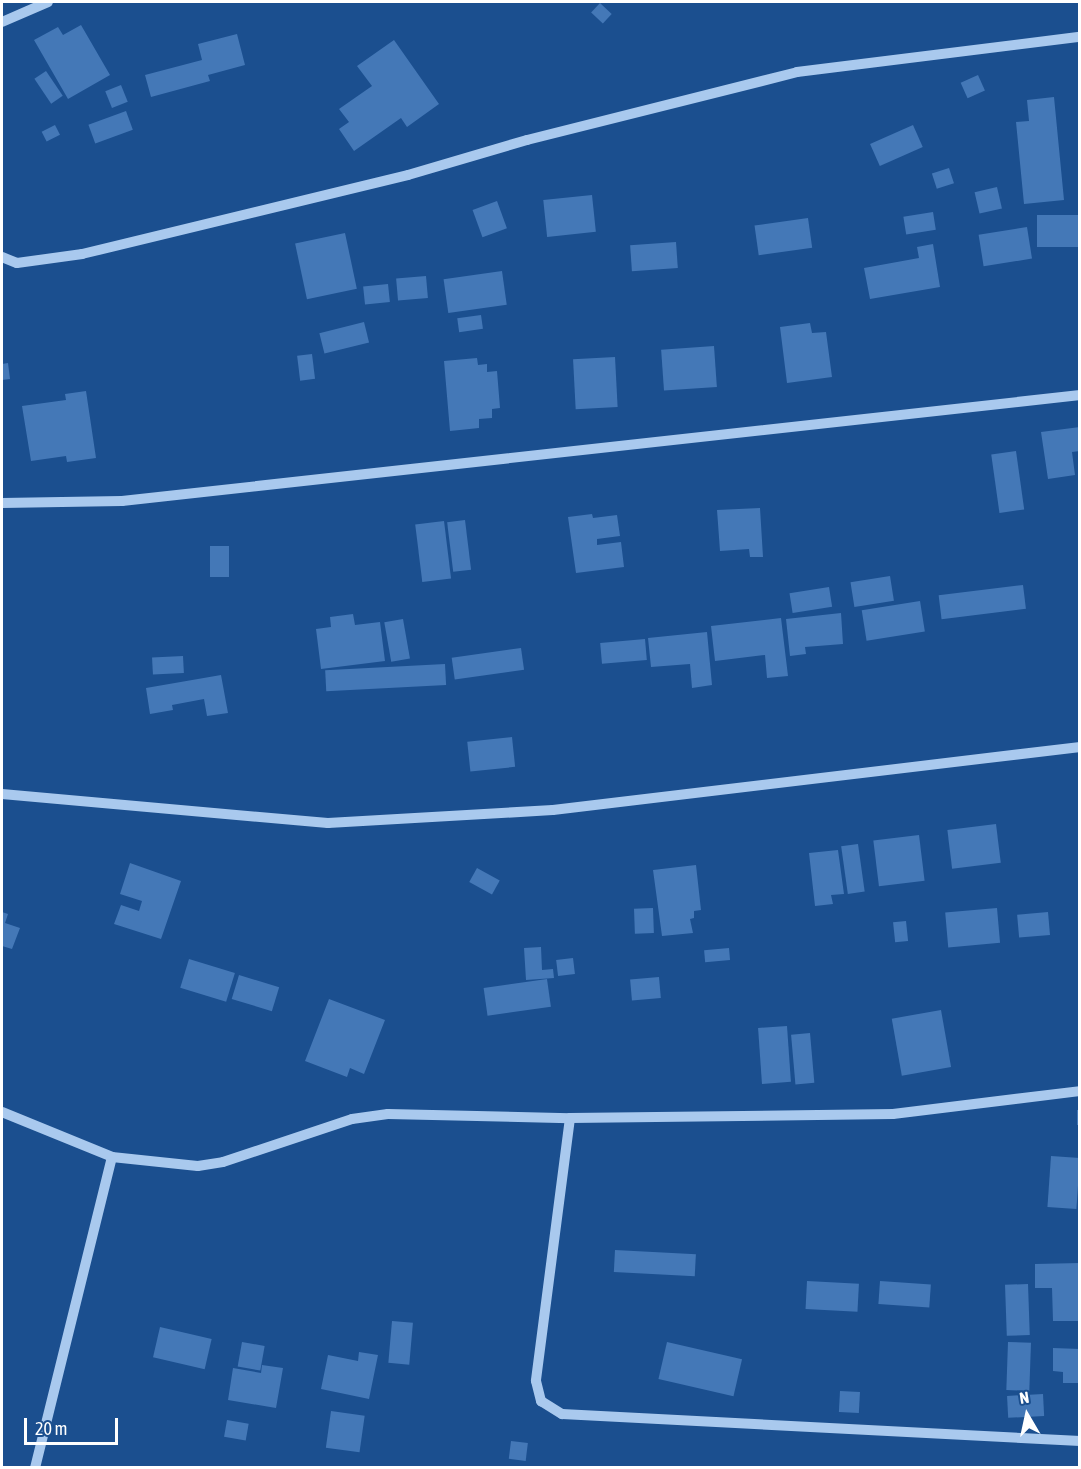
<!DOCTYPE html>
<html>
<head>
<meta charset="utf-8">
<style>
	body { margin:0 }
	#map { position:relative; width:1081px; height:1469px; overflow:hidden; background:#1b4f8f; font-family:"Asap Condensed",sans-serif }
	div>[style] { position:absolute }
	.building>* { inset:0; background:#4478b7; transform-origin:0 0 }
	.minor>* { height:10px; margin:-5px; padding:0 5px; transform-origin:5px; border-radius:5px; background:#a9c9ee }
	span { translate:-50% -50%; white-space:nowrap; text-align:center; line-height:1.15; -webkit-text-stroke:4.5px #1b4f8f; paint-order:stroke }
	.frame { position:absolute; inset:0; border:3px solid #fff; pointer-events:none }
	.north { position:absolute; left:997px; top:1385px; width:60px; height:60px; -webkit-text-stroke:4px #1b4f8f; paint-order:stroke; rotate:351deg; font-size:16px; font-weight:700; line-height:24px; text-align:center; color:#fff }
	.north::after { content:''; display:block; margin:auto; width:21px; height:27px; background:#fff; clip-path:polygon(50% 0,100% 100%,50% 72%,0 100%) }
	.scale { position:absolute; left:24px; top:1418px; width:94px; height:27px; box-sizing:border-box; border:3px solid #fff; border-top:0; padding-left:8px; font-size:18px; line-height:21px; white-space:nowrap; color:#fff; -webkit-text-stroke:4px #1b4f8f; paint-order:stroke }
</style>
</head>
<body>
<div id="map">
	<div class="building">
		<i style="left:600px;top:3px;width:16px;height:13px;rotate:43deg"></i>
		<i style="clip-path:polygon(81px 25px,110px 75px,68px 99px,34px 40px,58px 27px,63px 35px)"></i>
		<i style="clip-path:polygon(237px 34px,245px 65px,208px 75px,210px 81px,151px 97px,145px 75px,202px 60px,198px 44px)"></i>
		<i style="clip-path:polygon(394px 40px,439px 104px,407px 127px,401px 118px,354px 151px,339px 129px,349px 122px,339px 109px,372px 86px,357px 66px)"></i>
		<i style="left:46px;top:71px;width:30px;height:14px;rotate:56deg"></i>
		<i style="left:978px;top:75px;width:17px;height:19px;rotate:66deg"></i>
		<i style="left:121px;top:85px;width:18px;height:17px;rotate:68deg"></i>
		<i style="clip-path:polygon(1054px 97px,1064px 200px,1024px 204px,1016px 122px,1029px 121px,1027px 100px)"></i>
		<i style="left:126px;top:111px;width:20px;height:40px;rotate:70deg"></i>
		<i style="left:55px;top:125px;width:11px;height:15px;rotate:63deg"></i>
		<i style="left:913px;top:125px;width:24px;height:47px;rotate:66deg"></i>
		<i style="left:949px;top:168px;width:16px;height:18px;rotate:72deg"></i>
		<i style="left:997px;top:187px;width:22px;height:23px;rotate:77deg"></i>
		<i style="left:592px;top:195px;width:37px;height:49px;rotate:84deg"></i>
		<i style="left:497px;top:201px;width:29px;height:26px;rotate:70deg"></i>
		<i style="left:933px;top:212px;width:18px;height:30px;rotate:81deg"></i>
		<i style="left:1080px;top:215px;width:32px;height:43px;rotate:90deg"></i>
		<i style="left:808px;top:218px;width:30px;height:54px;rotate:82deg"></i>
		<i style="left:1027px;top:227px;width:32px;height:49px;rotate:81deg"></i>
		<i style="left:345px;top:233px;width:57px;height:51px;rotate:78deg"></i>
		<i style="left:676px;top:242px;width:26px;height:46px;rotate:86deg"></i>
		<i style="clip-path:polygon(933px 244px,940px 287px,870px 299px,864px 268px,919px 258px,917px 247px)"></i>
		<i style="left:502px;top:271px;width:34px;height:59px;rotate:82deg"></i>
		<i style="left:426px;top:276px;width:22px;height:30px;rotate:85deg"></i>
		<i style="left:388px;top:284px;width:18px;height:25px;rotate:84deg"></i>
		<i style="left:481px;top:315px;width:14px;height:24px;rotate:82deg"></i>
		<i style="left:364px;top:322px;width:21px;height:46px;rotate:76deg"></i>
		<i style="clip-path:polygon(810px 323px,812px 333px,826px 332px,832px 377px,787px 383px,780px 327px)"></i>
		<i style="left:714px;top:346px;width:41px;height:53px;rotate:86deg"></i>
		<i style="left:312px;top:354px;width:25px;height:15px;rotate:83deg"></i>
		<i style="left:615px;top:357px;width:50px;height:42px;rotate:87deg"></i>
		<i style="clip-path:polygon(477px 358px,478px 365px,487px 364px,487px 372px,497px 371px,500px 408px,492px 409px,492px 418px,479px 419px,479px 428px,450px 431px,444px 361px)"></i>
		<i style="clip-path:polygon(8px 363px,10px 379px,2px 380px,2px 364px)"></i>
		<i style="clip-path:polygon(86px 391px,96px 458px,67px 462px,66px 456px,31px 461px,22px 406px,66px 400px,65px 394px)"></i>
		<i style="clip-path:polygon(1080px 427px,1080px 451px,1072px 452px,1075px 475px,1048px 479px,1041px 432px)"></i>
		<i style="left:1016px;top:451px;width:59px;height:25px;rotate:82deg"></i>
		<i style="clip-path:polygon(760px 508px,763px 557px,750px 557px,749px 549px,720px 551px,717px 510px)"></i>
		<i style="clip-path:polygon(592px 514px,593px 518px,617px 515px,620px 536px,597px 539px,597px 545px,621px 542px,624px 567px,576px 573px,568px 517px)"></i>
		<i style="left:465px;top:520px;width:50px;height:18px;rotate:83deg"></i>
		<i style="left:444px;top:521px;width:58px;height:29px;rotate:83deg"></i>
		<i style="left:229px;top:546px;width:31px;height:19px;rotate:90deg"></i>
		<i style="left:890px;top:576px;width:25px;height:40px;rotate:81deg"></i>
		<i style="left:1023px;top:585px;width:24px;height:85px;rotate:83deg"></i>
		<i style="left:829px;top:587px;width:20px;height:40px;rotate:81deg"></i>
		<i style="left:920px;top:601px;width:31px;height:59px;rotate:81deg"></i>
		<i style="clip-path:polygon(841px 613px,843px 644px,805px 647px,806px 654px,790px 656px,786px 619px)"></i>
		<i style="clip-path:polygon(353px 614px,355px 625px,380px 622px,385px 661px,321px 669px,316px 629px,331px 627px,330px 617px)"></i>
		<i style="clip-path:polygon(781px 618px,788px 676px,767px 678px,765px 655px,715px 661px,711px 626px)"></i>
		<i style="left:403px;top:619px;width:40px;height:19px;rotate:80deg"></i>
		<i style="clip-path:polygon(707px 632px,712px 685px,692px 688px,690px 664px,651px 667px,648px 638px)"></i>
		<i style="left:645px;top:639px;width:21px;height:45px;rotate:85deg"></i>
		<i style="left:521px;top:648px;width:22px;height:70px;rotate:82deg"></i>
		<i style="left:183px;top:656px;width:17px;height:31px;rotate:87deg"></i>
		<i style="left:445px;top:664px;width:21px;height:120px;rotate:87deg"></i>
		<i style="clip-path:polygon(221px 675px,228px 713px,207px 716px,204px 699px,172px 705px,173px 710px,150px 714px,146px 688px)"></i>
		<i style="left:512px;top:737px;width:30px;height:45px;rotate:84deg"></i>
		<i style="left:996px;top:824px;width:39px;height:49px;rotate:83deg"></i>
		<i style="left:919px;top:835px;width:46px;height:46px;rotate:83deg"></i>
		<i style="left:858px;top:844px;width:48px;height:17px;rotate:82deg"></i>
		<i style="clip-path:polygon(838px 850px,844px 894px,831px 895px,833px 904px,815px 906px,809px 853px)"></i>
		<i style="clip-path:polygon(130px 863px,181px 881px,161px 939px,114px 924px,121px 905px,139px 911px,142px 901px,120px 894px)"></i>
		<i style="clip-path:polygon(696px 865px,701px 910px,694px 911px,694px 918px,690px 919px,693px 933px,662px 936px,653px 870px)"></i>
		<i style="left:477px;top:868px;width:26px;height:16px;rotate:29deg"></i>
		<i style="left:653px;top:908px;width:25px;height:19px;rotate:88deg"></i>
		<i style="left:997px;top:908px;width:35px;height:52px;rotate:85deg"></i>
		<i style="clip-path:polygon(2px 912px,8px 914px,5px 923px,20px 928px,12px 949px,2px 946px)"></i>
		<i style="left:1048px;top:912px;width:23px;height:31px;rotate:85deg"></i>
		<i style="left:906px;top:921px;width:20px;height:13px;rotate:84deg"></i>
		<i style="clip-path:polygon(541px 947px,542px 970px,553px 969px,554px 978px,526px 980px,524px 948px)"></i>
		<i style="left:729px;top:948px;width:12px;height:25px;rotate:85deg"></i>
		<i style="left:573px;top:958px;width:16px;height:17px;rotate:83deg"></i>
		<i style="left:189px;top:959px;width:48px;height:30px;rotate:17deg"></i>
		<i style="left:239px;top:975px;width:42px;height:25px;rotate:17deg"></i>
		<i style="left:659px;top:977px;width:21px;height:29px;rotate:85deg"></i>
		<i style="left:547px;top:979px;width:28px;height:64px;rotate:82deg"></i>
		<i style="clip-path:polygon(329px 999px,385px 1020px,364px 1074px,350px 1068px,347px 1077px,305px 1061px)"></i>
		<i style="left:941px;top:1010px;width:58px;height:50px;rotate:80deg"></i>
		<i style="left:787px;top:1026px;width:56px;height:29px;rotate:86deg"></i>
		<i style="left:810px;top:1033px;width:50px;height:19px;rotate:85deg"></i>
		<i style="left:1077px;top:1110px;width:3px;height:15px"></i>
		<i style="left:1051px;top:1156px;width:29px;height:51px;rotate:4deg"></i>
		<i style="left:615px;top:1250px;width:81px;height:22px;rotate:3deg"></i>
		<i style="clip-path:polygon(1080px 1263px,1080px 1321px,1053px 1321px,1052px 1288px,1035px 1288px,1035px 1264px)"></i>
		<i style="left:807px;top:1281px;width:52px;height:28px;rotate:3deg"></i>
		<i style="left:880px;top:1281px;width:51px;height:23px;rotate:4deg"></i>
		<i style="left:1028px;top:1284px;width:51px;height:23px;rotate:88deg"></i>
		<i style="left:392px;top:1321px;width:21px;height:42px;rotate:5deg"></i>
		<i style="left:160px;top:1327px;width:53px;height:31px;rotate:13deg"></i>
		<i style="left:242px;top:1342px;width:23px;height:25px;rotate:10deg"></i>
		<i style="left:667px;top:1342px;width:77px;height:38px;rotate:13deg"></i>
		<i style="left:1008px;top:1342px;width:23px;height:48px;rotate:2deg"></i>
		<i style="clip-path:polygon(1053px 1348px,1080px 1349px,1080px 1383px,1063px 1383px,1063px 1372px,1053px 1371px)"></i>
		<i style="clip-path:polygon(359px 1352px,378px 1355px,369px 1399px,321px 1389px,328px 1355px,358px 1361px)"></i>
		<i style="clip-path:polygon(262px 1365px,283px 1368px,276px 1408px,228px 1400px,233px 1368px,261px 1373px)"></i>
		<i style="left:840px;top:1391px;width:20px;height:21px;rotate:3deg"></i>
		<i style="left:1043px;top:1394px;width:22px;height:36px;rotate:87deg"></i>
		<i style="left:331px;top:1411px;width:34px;height:37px;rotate:8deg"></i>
		<i style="left:227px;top:1420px;width:22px;height:17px;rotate:10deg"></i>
		<i style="left:511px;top:1441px;width:17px;height:18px;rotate:7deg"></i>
	</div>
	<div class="minor">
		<i style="left:2px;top:22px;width:50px;rotate:-23.5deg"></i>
		<i style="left:2px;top:257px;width:16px;rotate:22deg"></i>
		<i style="left:17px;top:263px;width:66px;rotate:-7.9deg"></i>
		<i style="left:82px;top:254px;width:335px;rotate:-13.6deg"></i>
		<i style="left:408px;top:175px;width:124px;rotate:-16.4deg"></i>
		<i style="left:527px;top:140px;width:278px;rotate:-14.1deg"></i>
		<i style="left:797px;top:72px;width:285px;rotate:-7.1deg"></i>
		<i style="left:2px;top:503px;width:120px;rotate:-1deg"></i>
		<i style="left:122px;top:501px;width:964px;rotate:-6.31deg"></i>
		<i style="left:2px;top:794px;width:327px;rotate:5.1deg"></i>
		<i style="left:328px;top:823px;width:225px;rotate:-3.3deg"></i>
		<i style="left:553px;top:810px;width:531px;rotate:-6.82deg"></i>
		<i style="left:2px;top:1112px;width:119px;rotate:22.2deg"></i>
		<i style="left:570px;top:1118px;width:265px;rotate:97.4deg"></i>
		<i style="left:536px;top:1381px;width:21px;rotate:76deg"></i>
		<i style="left:541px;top:1401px;width:25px;rotate:32deg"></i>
		<i style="left:562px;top:1414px;width:519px;rotate:2.98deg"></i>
		<i style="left:35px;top:1468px;width:320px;rotate:-76.1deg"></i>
		<i style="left:112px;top:1157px;width:86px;rotate:6deg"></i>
		<i style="left:198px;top:1166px;width:25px;rotate:-9deg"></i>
		<i style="left:223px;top:1162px;width:136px;rotate:-18.4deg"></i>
		<i style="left:352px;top:1119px;width:36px;rotate:-8deg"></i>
		<i style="left:388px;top:1114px;width:182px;rotate:1.3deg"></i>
		<i style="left:570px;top:1118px;width:323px;rotate:-0.7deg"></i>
		<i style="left:893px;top:1114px;width:188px;rotate:-7deg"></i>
	</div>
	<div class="frame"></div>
	<div class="north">N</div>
	<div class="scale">20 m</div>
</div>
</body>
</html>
